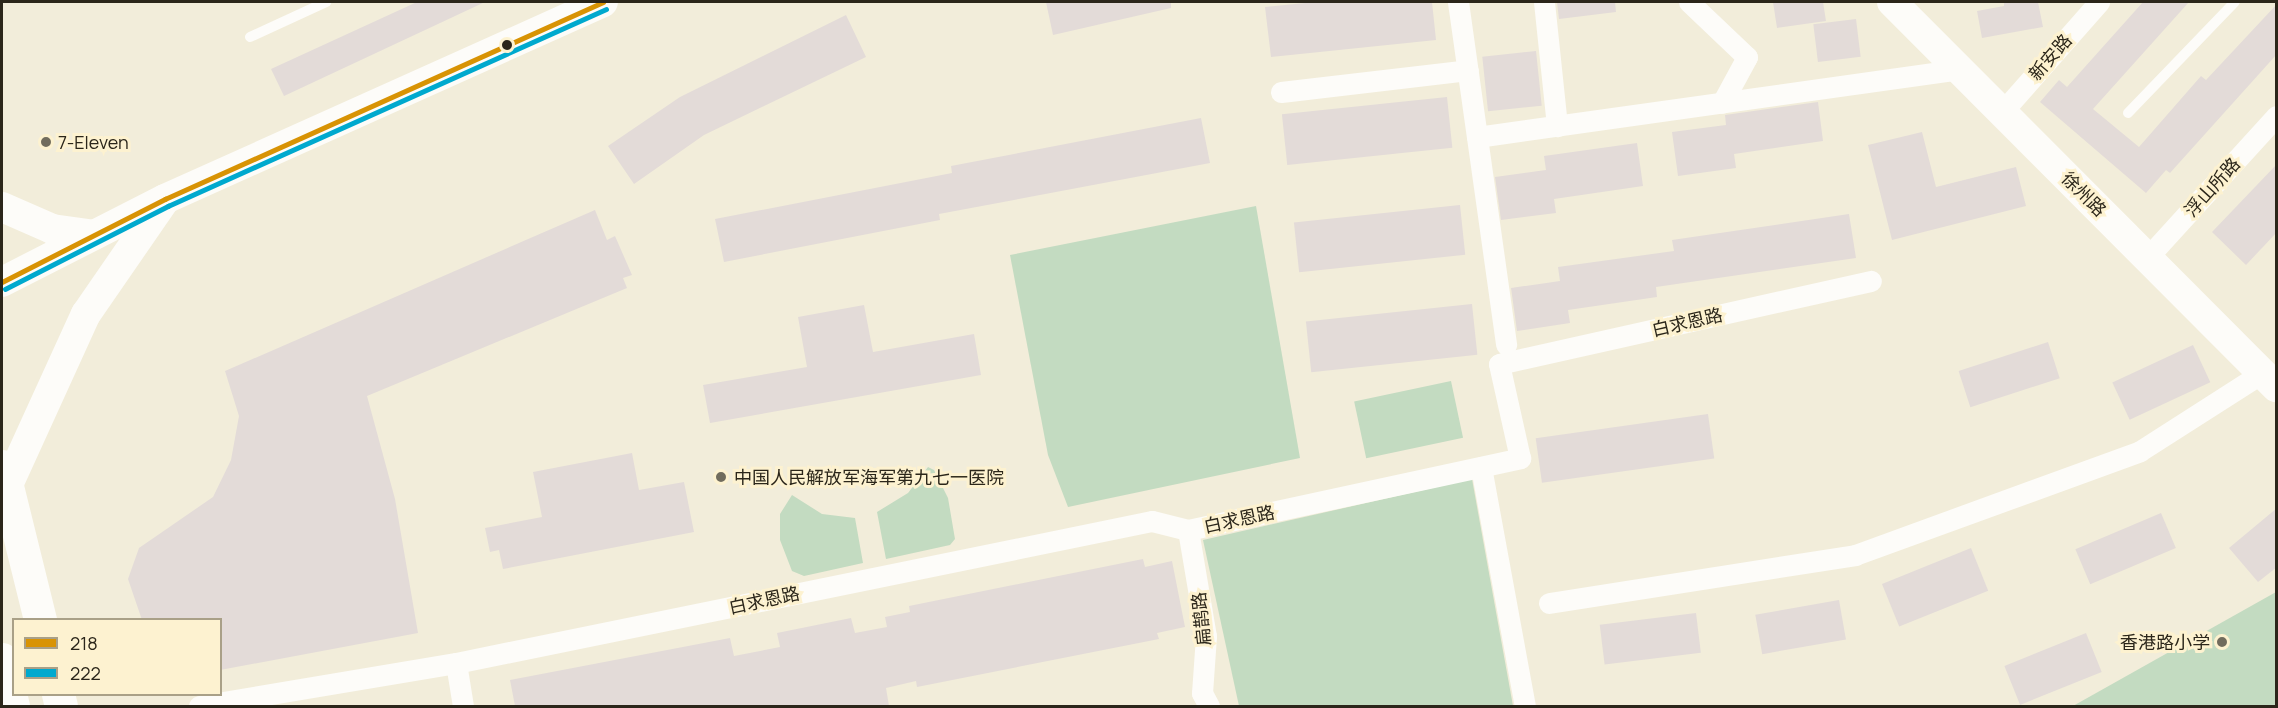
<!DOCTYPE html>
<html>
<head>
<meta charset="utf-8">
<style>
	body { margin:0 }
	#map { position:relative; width:2278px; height:708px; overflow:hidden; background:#f2edda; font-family:Manrope,"Noto Sans SC",sans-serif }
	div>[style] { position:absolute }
	.green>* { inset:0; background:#c3dbc1; transform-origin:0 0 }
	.building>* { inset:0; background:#e3dbd8; transform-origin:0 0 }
	.lane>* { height:10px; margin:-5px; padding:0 5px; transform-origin:5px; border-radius:5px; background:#fdfcf9 }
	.street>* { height:21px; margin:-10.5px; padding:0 10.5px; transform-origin:10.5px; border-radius:10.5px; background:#fdfcf9 }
	.secondary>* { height:30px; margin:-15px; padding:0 15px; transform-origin:15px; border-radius:15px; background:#fdfcf9 }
	.primary>* { height:33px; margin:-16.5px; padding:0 16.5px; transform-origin:16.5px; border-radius:16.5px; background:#fdfcf9 }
	.bus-1>* { height:4.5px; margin:-2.25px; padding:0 2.25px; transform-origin:2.25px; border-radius:2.25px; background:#d89304 }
	.bus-2>* { height:4.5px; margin:-2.25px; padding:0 2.25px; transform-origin:2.25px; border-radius:2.25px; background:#00a9ce }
	.dots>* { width:16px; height:16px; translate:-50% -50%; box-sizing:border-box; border:3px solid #fdf2d0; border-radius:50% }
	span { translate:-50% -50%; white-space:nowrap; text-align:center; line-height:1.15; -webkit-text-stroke:6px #fdf2d0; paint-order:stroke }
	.street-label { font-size:18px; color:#2b261a }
	.poi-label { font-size:18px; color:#2b261a }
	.left { translate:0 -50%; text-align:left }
	.right { translate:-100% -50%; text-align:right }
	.frame { position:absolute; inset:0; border:3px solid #2b261a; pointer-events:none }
	.legend { position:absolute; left:12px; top:618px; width:210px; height:78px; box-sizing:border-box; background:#fdf2d0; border:2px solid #a9a087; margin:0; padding:8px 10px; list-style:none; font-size:18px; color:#2b261a }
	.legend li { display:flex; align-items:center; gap:12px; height:30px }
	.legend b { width:30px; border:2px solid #a9a087 }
</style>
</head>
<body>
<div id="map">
	<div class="green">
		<i style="clip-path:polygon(1256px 206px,1300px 458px,1068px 507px,1048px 455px,1010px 255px)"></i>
		<i style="left:1451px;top:381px;width:58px;height:99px;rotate:78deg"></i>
		<i style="clip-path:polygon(928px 467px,934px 470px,948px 498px,955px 539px,950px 545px,886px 559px,877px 512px,908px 493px)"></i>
		<i style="clip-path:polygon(1472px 479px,1513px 706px,1239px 706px,1203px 540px)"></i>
		<i style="clip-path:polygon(792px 495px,822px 514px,855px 518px,863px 563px,804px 576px,792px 571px,780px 540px,780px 514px)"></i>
		<i style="clip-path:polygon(2276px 592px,2276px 706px,2073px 706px)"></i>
	</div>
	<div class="building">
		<i style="clip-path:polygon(417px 2px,485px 2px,284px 96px,271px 69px)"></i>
		<i style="clip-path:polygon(1046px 2px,1171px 2px,1171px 8px,1053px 35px)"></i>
		<i style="clip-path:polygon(1315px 2px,1432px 2px,1436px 40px,1271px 57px,1265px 7px)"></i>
		<i style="clip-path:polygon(1557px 2px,1615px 2px,1616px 12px,1559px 19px)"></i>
		<i style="clip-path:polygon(1773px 2px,1823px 2px,1826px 21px,1777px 28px)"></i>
		<i style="clip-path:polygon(2004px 2px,2038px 2px,2043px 27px,1982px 38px,1977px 11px,2004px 6px)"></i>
		<i style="clip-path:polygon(2143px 2px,2189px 2px,2093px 109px,2139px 147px,2201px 76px,2206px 80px,2277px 4px,2277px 54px,2170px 173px,2166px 170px,2146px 193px,2040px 102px,2059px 80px,2067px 87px)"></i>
		<i style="clip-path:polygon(846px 15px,866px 57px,704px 135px,634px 184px,608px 146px,680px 97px)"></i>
		<i style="left:1856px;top:19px;width:38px;height:43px;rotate:83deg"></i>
		<i style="left:1536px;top:51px;width:55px;height:54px;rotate:84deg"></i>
		<i style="left:1447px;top:97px;width:51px;height:166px;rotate:84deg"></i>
		<i style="clip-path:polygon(1818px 102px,1823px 141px,1734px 154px,1736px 168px,1678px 176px,1672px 132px,1726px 125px,1725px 115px)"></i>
		<i style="clip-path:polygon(1201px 118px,1210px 163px,939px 214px,940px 220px,724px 262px,715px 219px,952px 173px,951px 166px)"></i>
		<i style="clip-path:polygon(1922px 132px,1936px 187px,2016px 167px,2026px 206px,1892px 240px,1868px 145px)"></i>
		<i style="clip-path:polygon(1637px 143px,1643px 186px,1554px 199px,1556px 213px,1501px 220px,1495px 177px,1546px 170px,1544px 156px)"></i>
		<i style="clip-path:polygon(2277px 164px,2277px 232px,2246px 265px,2212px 232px)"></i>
		<i style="left:1460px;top:205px;width:50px;height:167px;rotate:84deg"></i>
		<i style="clip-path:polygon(595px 210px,607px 240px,615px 236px,632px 275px,623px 278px,627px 288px,367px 396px,395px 499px,418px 633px,220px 670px,220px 620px,142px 620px,128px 579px,139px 548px,213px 497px,231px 460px,239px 416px,225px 371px)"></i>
		<i style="clip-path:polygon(1849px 214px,1856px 258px,1656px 287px,1657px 297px,1568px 310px,1570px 323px,1517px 331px,1511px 288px,1560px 281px,1558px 267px,1674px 251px,1672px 240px)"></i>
		<i style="left:1472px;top:304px;width:51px;height:167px;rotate:84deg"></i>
		<i style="clip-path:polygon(864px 305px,873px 352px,974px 334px,981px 375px,710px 423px,703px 385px,807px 367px,798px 317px)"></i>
		<i style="left:2048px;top:342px;width:38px;height:94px;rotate:72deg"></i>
		<i style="left:2193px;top:345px;width:41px;height:89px;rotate:65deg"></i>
		<i style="left:1708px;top:414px;width:45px;height:174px;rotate:82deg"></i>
		<i style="clip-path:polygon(632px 453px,639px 490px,684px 482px,694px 532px,503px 569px,499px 550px,490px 552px,485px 528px,542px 517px,533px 472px)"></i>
		<i style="clip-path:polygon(2277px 508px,2277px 567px,2258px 582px,2229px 548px)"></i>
		<i style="left:2161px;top:513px;width:38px;height:93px;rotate:67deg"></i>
		<i style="left:1971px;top:548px;width:46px;height:96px;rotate:68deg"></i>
		<i style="clip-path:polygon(1143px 559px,1145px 567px,1172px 561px,1185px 627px,1157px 633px,1159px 639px,917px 687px,916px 681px,886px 688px,889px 706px,515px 706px,510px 680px,730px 638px,734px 656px,780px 647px,777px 633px,851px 618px,855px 633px,887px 627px,885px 617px,910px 612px,909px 606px)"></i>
		<i style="left:1839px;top:600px;width:40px;height:85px;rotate:80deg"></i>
		<i style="left:1696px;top:613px;width:40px;height:97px;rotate:83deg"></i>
		<i style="left:2086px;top:633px;width:42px;height:88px;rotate:68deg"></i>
	</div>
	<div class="lane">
		<i style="left:250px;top:37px;width:84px;rotate:-24.7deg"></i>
		<i style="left:2128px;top:113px;width:154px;rotate:-46.1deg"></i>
	</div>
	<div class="street">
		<i style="left:1458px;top:2px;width:346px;rotate:82deg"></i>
		<i style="left:1544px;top:2px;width:125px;rotate:84deg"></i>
		<i style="left:1689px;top:2px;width:80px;rotate:43.5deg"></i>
		<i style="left:1747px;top:57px;width:52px;rotate:118.5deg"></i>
		<i style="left:1281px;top:92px;width:188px;rotate:-6.7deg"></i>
		<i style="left:2002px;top:112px;width:147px;rotate:-48.6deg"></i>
		<i style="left:1477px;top:137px;width:488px;rotate:-8deg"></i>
		<i style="left:2147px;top:258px;width:192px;rotate:-47.7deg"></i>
		<i style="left:1481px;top:467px;width:243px;rotate:79.6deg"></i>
		<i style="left:1188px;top:530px;width:108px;rotate:80.4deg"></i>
		<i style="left:1206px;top:636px;width:57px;rotate:94deg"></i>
		<i style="left:1202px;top:693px;width:15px;rotate:62deg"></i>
		<i style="left:1549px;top:603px;width:310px;rotate:-8.9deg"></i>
		<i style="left:1855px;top:555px;width:303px;rotate:-20deg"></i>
		<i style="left:2140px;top:451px;width:145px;rotate:-32.6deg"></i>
		<i style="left:456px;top:663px;width:44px;rotate:80.8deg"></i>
		<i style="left:199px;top:706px;width:261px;rotate:-9.5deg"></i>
		<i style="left:456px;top:663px;width:710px;rotate:-11.53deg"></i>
		<i style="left:1152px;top:521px;width:37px;rotate:14deg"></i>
		<i style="left:1188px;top:530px;width:340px;rotate:-12.2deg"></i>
		<i style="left:1520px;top:458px;width:96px;rotate:-102.6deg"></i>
		<i style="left:1499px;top:364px;width:381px;rotate:-12.6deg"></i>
	</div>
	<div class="secondary">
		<i style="left:1892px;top:2px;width:544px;rotate:45.07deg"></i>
		<i style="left:2px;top:207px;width:55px;rotate:23.7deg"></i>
		<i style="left:52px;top:229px;width:42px;rotate:8.1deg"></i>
		<i style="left:2px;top:282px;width:183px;rotate:-27deg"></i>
		<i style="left:165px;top:199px;width:480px;rotate:-24.2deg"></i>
		<i style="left:7px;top:487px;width:190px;rotate:-65.5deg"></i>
		<i style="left:86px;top:314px;width:137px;rotate:-55.4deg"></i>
	</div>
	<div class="primary">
		<i style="left:2px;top:466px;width:159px;rotate:76.1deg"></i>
		<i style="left:2px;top:659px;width:48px;rotate:76.8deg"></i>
		<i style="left:58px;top:694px;width:12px;rotate:76deg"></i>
	</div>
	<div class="bus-1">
		<i style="left:2px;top:282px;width:183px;rotate:-27deg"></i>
		<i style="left:165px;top:199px;width:480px;rotate:-24.2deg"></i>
	</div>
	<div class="bus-2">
		<i style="left:5px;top:289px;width:183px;rotate:-27deg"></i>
		<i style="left:168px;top:206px;width:480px;rotate:-24.2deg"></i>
	</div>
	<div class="dots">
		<i style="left:507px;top:45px;background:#2b261a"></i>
		<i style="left:46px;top:142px;background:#716c5d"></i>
		<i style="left:721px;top:477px;background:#716c5d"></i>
		<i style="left:2222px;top:642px;background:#716c5d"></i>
	</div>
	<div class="street-label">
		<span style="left:2050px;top:57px;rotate:-49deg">新安路</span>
		<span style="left:2212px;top:187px;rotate:-48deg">浮山所路</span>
		<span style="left:2084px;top:194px;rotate:45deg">徐州路</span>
		<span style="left:1687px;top:322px;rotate:-13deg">白求恩路</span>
		<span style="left:1239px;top:519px;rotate:-12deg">白求恩路</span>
		<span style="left:764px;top:600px;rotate:-12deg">白求恩路</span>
		<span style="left:1201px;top:619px;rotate:-96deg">扁鹊路</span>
	</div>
	<div class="poi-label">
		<span class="left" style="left:58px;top:142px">7-Eleven</span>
		<span class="left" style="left:734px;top:477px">中国人民解放军海军第九七一医院</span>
		<span class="right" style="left:2210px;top:642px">香港路小学</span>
	</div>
	<div class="frame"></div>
	<ul class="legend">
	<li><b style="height:8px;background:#d89304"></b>218</li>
	<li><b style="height:8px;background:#00a9ce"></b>222</li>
	</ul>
</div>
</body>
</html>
